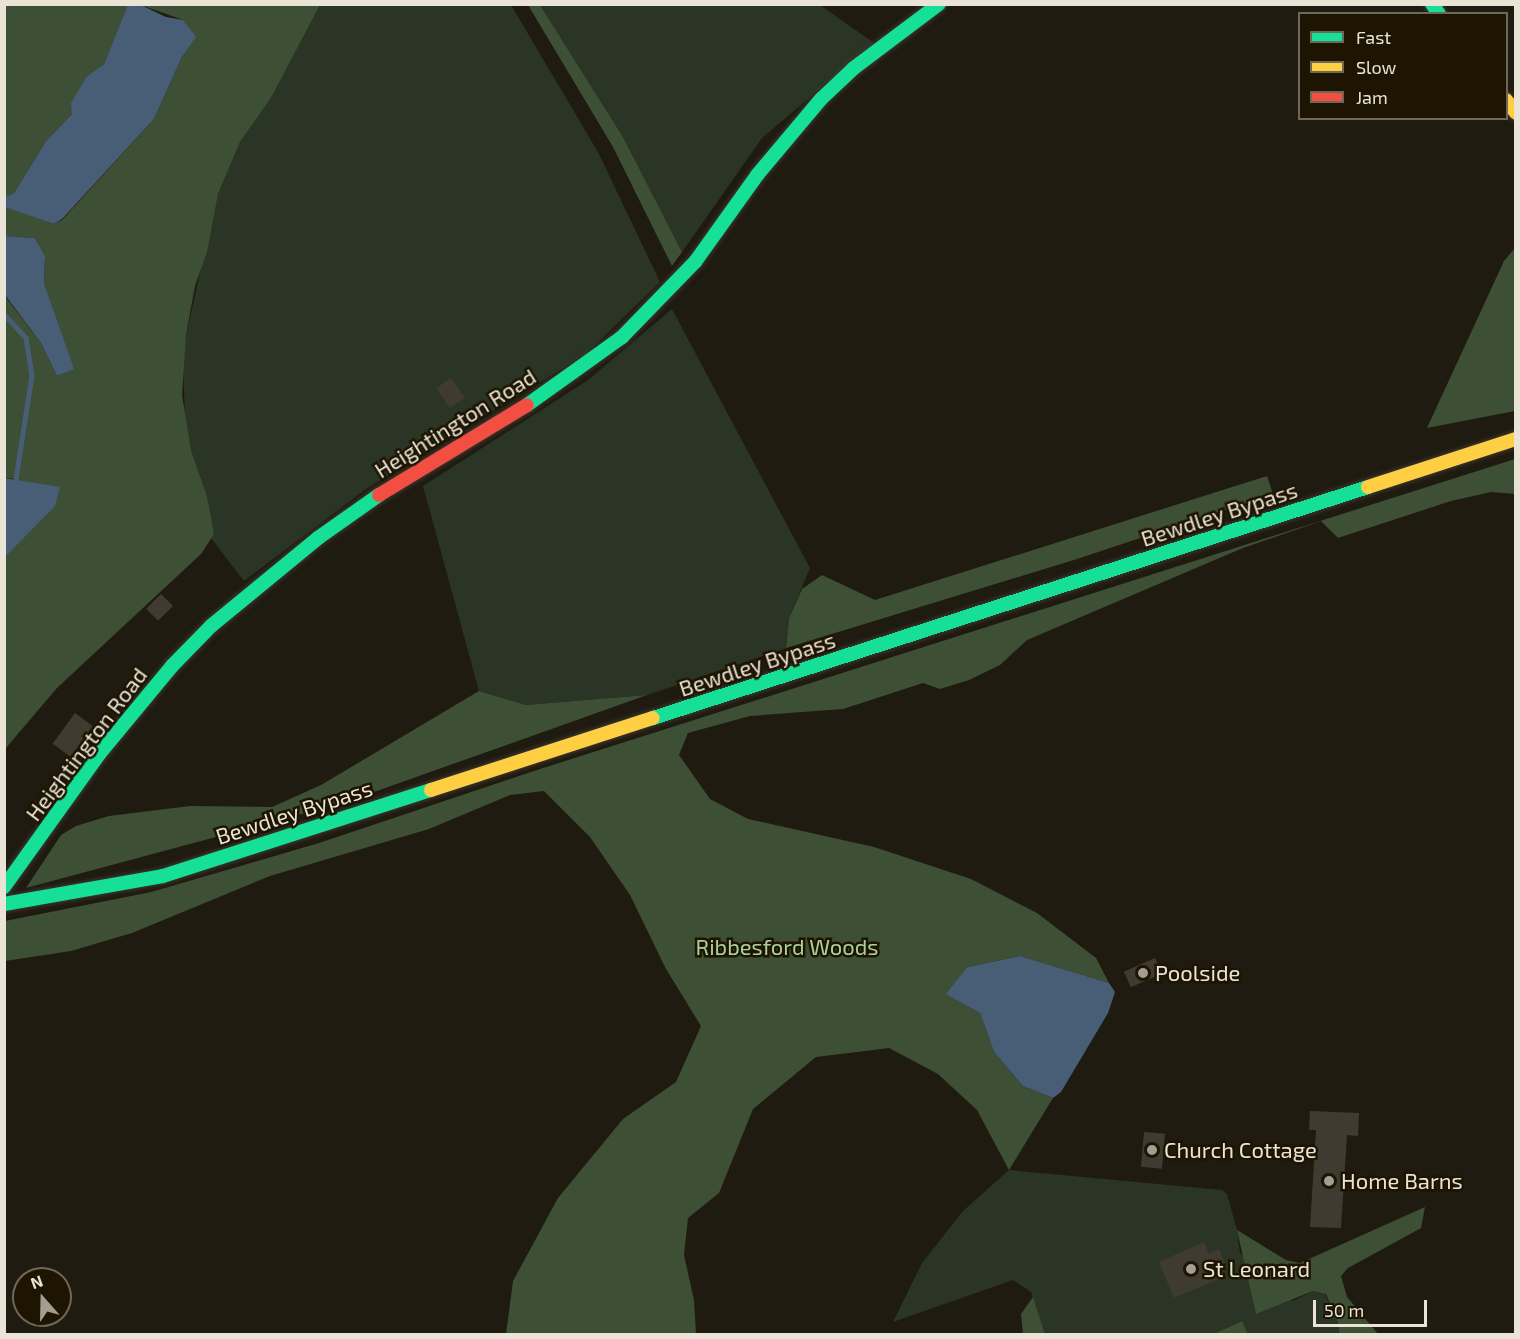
<!DOCTYPE html>
<html>
<head>
<meta charset="utf-8">
<style>
	body { margin:0 }
	#map { position:relative; width:1520px; height:1339px; overflow:hidden; background:#201b10; font-family:"Exo 2",sans-serif }
	div>[style] { position:absolute }
	.green>* { inset:0; background:#2a3525 }
	.forest>* { inset:0; background:#3d4f34 }
	.water>* { inset:0; background:#475e76 }
	.stream>* { height:4.5px; margin:-2.25px; padding:0 2.25px; transform-origin:2.25px; border-radius:2.25px; background:#475e76 }
	.building>* { inset:0; background:#403b31; transform-origin:0 0 }
	.roads { filter:drop-shadow(0 0 2px #3b372f) drop-shadow(0 0 2px #3b372f) }
	.fast>* { height:14px; margin:-7px; padding:0 7px; transform-origin:7px; border-radius:7px; background:#16e098 }
	.slow>* { height:14px; margin:-7px; padding:0 7px; transform-origin:7px; border-radius:7px; background:#ffcf43 }
	.jam>* { height:14px; margin:-7px; padding:0 7px; transform-origin:7px; border-radius:7px; background:#f24e42 }
	.dots>* { width:16px; height:16px; translate:-50% -50%; box-sizing:border-box; border:3px solid #1d1402; border-radius:50% }
	span { translate:-50% -50%; white-space:nowrap; text-align:center; line-height:1.15; -webkit-text-stroke:5px #1d1402; paint-order:stroke }
	.street-label { font-size:22px; color:#eae4d7 }
	.park-label { font-size:22px; color:#a8d19c }
	.poi-label { font-size:22px; color:#eae4d7 }
	.left { translate:0 -50%; text-align:left }
	.frame { position:absolute; inset:0; border:6px solid #eae4d7; pointer-events:none }
	.legend { position:absolute; left:1298px; top:12px; width:210px; height:108px; box-sizing:border-box; background:#1d1402; border:2px solid #6f6757; margin:0; padding:8px 10px; list-style:none; font-size:18px; color:#eae4d7 }
	.legend li { display:flex; align-items:center; gap:12px; height:30px }
	.legend b { width:30px; border:2px solid #6f6757 }
	.north { position:absolute; left:12px; top:1267px; width:60px; height:60px; box-sizing:border-box; background:#1d1402; border:2px solid #6f6757; border-radius:50%; rotate:340deg; font-size:16px; font-weight:700; line-height:24px; text-align:center; color:#eae4d7 }
	.north::after { content:''; display:block; margin:auto; width:21px; height:27px; background:#a39e91; clip-path:polygon(50% 0,100% 100%,50% 72%,0 100%) }
	.scale { position:absolute; left:1313px; top:1300px; width:114px; height:27px; box-sizing:border-box; border:3px solid #eae4d7; border-top:0; padding-left:8px; font-size:18px; line-height:21px; white-space:nowrap; color:#eae4d7; -webkit-text-stroke:4px #1d1402; paint-order:stroke }
</style>
</head>
<body>
<div id="map">
	<div class="green">
		<i style="clip-path:polygon(320px 5px,511px 5px,598px 152px,660px 282px,586px 354px,366px 489px,244px 581px,211px 538px,207px 496px,191px 450px,185px 419px,183px 365px,186px 335px,218px 194px,240px 142px,271px 98px)"></i>
		<i style="clip-path:polygon(540px 5px,820px 5px,874px 43px,762px 138px,682px 252px,623px 137px)"></i>
		<i style="clip-path:polygon(672px 309px,810px 568px,789px 618px,786px 648px,647px 695px,526px 705px,479px 691px,423px 486px,588px 380px)"></i>
		<i style="clip-path:polygon(1009px 1170px,1222px 1190px,1227px 1194px,1237px 1230px,1240px 1253px,1293px 1301px,1313px 1291px,1325px 1294px,1338px 1322px,1339px 1334px,1248px 1334px,1241px 1321px,1213px 1334px,1045px 1334px,1031px 1292px,1013px 1280px,893px 1322px,922px 1263px,963px 1211px)"></i>
	</div>
	<div class="forest">
		<i style="clip-path:polygon(5px 5px,129px 5px,104px 64px,87px 76px,72px 114px,46px 141px,14px 193px,5px 197px)"></i>
		<i style="clip-path:polygon(141px 5px,320px 5px,271px 98px,240px 142px,218px 194px,207px 252px,195px 286px,186px 335px,182px 395px,191px 450px,207px 496px,214px 534px,201px 554px,57px 688px,5px 749px,5px 557px,16px 479px,5px 478px,4px 295px,41px 343px,57px 376px,73px 369px,44px 283px,45px 256px,35px 238px,5px 236px,5px 206px,54px 224px,62px 220px,154px 119px,182px 57px,195px 37px,183px 20px)"></i>
		<i style="clip-path:polygon(528px 5px,540px 5px,623px 137px,682px 252px,672px 266px,613px 147px)"></i>
		<i style="clip-path:polygon(1515px 248px,1515px 411px,1427px 428px,1504px 261px)"></i>
		<i style="clip-path:polygon(1515px 459px,1515px 494px,1491px 492px,1451px 501px,1338px 538px,1321px 521px,1243px 548px,1027px 640px,1000px 665px,969px 680px,940px 689px,923px 683px,843px 709px,750px 716px,688px 733px,679px 755px,710px 799px,748px 819px,874px 847px,971px 879px,1037px 913px,1096px 958px,1109px 983px,1020px 956px,967px 967px,947px 994px,980px 1013px,994px 1052px,1023px 1086px,1053px 1098px,1009px 1170px,977px 1110px,938px 1074px,889px 1048px,816px 1057px,753px 1109px,719px 1193px,688px 1218px,684px 1255px,694px 1300px,696px 1334px,506px 1334px,513px 1281px,558px 1198px,623px 1119px,676px 1082px,701px 1026px,666px 969px,630px 895px,590px 837px,544px 791px,510px 795px,429px 829px,270px 876px,132px 933px,71px 951px,5px 961px,5px 921px,151px 892px,319px 843px,543px 768px)"></i>
		<i style="clip-path:polygon(1267px 476px,1273px 494px,1074px 560px,786px 648px,789px 618px,802px 589px,822px 575px,875px 600px)"></i>
		<i style="clip-path:polygon(479px 691px,526px 705px,647px 695px,343px 803px,26px 888px,61px 835px,76px 826px,109px 816px,190px 806px,272px 807px,321px 785px)"></i>
		<i style="clip-path:polygon(1425px 1207px,1421px 1228px,1348px 1268px,1341px 1276px,1347px 1297px,1378px 1334px,1339px 1334px,1338px 1322px,1326px 1294px,1313px 1291px,1256px 1314px,1237px 1230px,1286px 1260px,1300px 1263px)"></i>
		<i style="clip-path:polygon(1033px 1297px,1045px 1334px,1023px 1334px,1021px 1314px)"></i>
		<i style="clip-path:polygon(1242px 1321px,1248px 1334px,1213px 1334px)"></i>
	</div>
	<div class="water">
		<i style="clip-path:polygon(128px 5px,141px 5px,166px 17px,183px 20px,196px 37px,182px 57px,154px 119px,62px 219px,54px 224px,5px 207px,5px 197px,14px 193px,46px 141px,72px 114px,71px 103px,87px 76px,104px 64px)"></i>
		<i style="clip-path:polygon(5px 236px,35px 238px,45px 256px,44px 283px,74px 369px,57px 376px,41px 343px,5px 295px)"></i>
		<i style="clip-path:polygon(4px 478px,60px 487px,55px 506px,5px 557px)"></i>
		<i style="clip-path:polygon(1020px 956px,1109px 983px,1115px 992px,1108px 1013px,1061px 1092px,1053px 1098px,1023px 1086px,994px 1052px,980px 1013px,946px 994px,967px 967px)"></i>
	</div>
	<div class="stream">
		<i style="left:4px;top:314px;width:33px;rotate:47deg"></i>
		<i style="left:26px;top:338px;width:37px;rotate:81deg"></i>
		<i style="left:32px;top:375px;width:105px;rotate:98.7deg"></i>
	</div>
	<div class="building">
		<i style="left:451px;top:378px;width:24px;height:18px;rotate:55deg"></i>
		<i style="left:161px;top:594px;width:17px;height:21px;rotate:45deg"></i>
		<i style="left:75px;top:713px;width:22px;height:38px;rotate:36deg"></i>
		<i style="left:1155px;top:958px;width:17px;height:34px;rotate:66deg"></i>
		<i style="clip-path:polygon(1310px 1111px,1359px 1113px,1358px 1136px,1347px 1135px,1341px 1228px,1310px 1227px,1316px 1130px,1309px 1130px)"></i>
		<i style="left:1144px;top:1132px;width:21px;height:35px;rotate:5deg"></i>
		<i style="clip-path:polygon(1204px 1242px,1209px 1254px,1219px 1249px,1226px 1267px,1216px 1271px,1219px 1279px,1174px 1298px,1159px 1262px)"></i>
	</div>
	<div class="roads">
		<div class="fast">
			<i style="left:1432px;top:4px;width:12px;rotate:55deg"></i>
			<i style="left:527px;top:405px;width:117px;rotate:-35.6deg"></i>
			<i style="left:622px;top:337px;width:105px;rotate:-45.8deg"></i>
			<i style="left:695px;top:262px;width:108px;rotate:-54.4deg"></i>
			<i style="left:758px;top:174px;width:98px;rotate:-50deg"></i>
			<i style="left:821px;top:99px;width:45px;rotate:-43.2deg"></i>
			<i style="left:854px;top:68px;width:106px;rotate:-37deg"></i>
			<i style="left:653px;top:718px;width:751px;rotate:-17.9deg"></i>
			<i style="left:4px;top:887px;width:165px;rotate:-54.4deg"></i>
			<i style="left:100px;top:753px;width:113px;rotate:-50.4deg"></i>
			<i style="left:172px;top:666px;width:56px;rotate:-45.7deg"></i>
			<i style="left:211px;top:626px;width:139px;rotate:-39.4deg"></i>
			<i style="left:318px;top:538px;width:75px;rotate:-35.2deg"></i>
			<i style="left:4px;top:904px;width:161px;rotate:-10deg"></i>
			<i style="left:163px;top:876px;width:281px;rotate:-17.8deg"></i>
		</div>
		<div class="slow">
			<i style="left:1506px;top:100px;width:16px;rotate:52deg"></i>
			<i style="left:1368px;top:487px;width:156px;rotate:-18deg"></i>
			<i style="left:431px;top:790px;width:233px;rotate:-18deg"></i>
		</div>
		<div class="jam">
			<i style="left:379px;top:495px;width:173px;rotate:-31.3deg"></i>
		</div>
	</div>
	<div class="dots">
		<i style="left:1143px;top:973px;background:#a39e91"></i>
		<i style="left:1152px;top:1150px;background:#a39e91"></i>
		<i style="left:1329px;top:1181px;background:#a39e91"></i>
		<i style="left:1191px;top:1269px;background:#a39e91"></i>
	</div>
	<div class="street-label">
		<span style="left:455px;top:423px;rotate:-32deg">Heightington Road</span>
		<span style="left:1219px;top:514px;rotate:-18deg">Bewdley Bypass</span>
		<span style="left:757px;top:664px;rotate:-18deg">Bewdley Bypass</span>
		<span style="left:86px;top:744px;rotate:-53deg">Heightington Road</span>
		<span style="left:294px;top:812px;rotate:-18deg">Bewdley Bypass</span>
	</div>
	<div class="park-label">
		<span style="left:787px;top:947px">Ribbesford Woods</span>
	</div>
	<div class="poi-label">
		<span class="left" style="left:1155px;top:973px">Poolside</span>
		<span class="left" style="left:1164px;top:1150px">Church Cottage</span>
		<span class="left" style="left:1341px;top:1181px">Home Barns</span>
		<span class="left" style="left:1203px;top:1269px">St Leonard</span>
	</div>
	<div class="frame"></div>
	<ul class="legend">
	<li><b style="height:8px;background:#16e098"></b>Fast</li>
	<li><b style="height:8px;background:#ffcf43"></b>Slow</li>
	<li><b style="height:8px;background:#f24e42"></b>Jam</li>
	</ul>
	<div class="north">N</div>
	<div class="scale">50 m</div>
</div>
</body>
</html>
